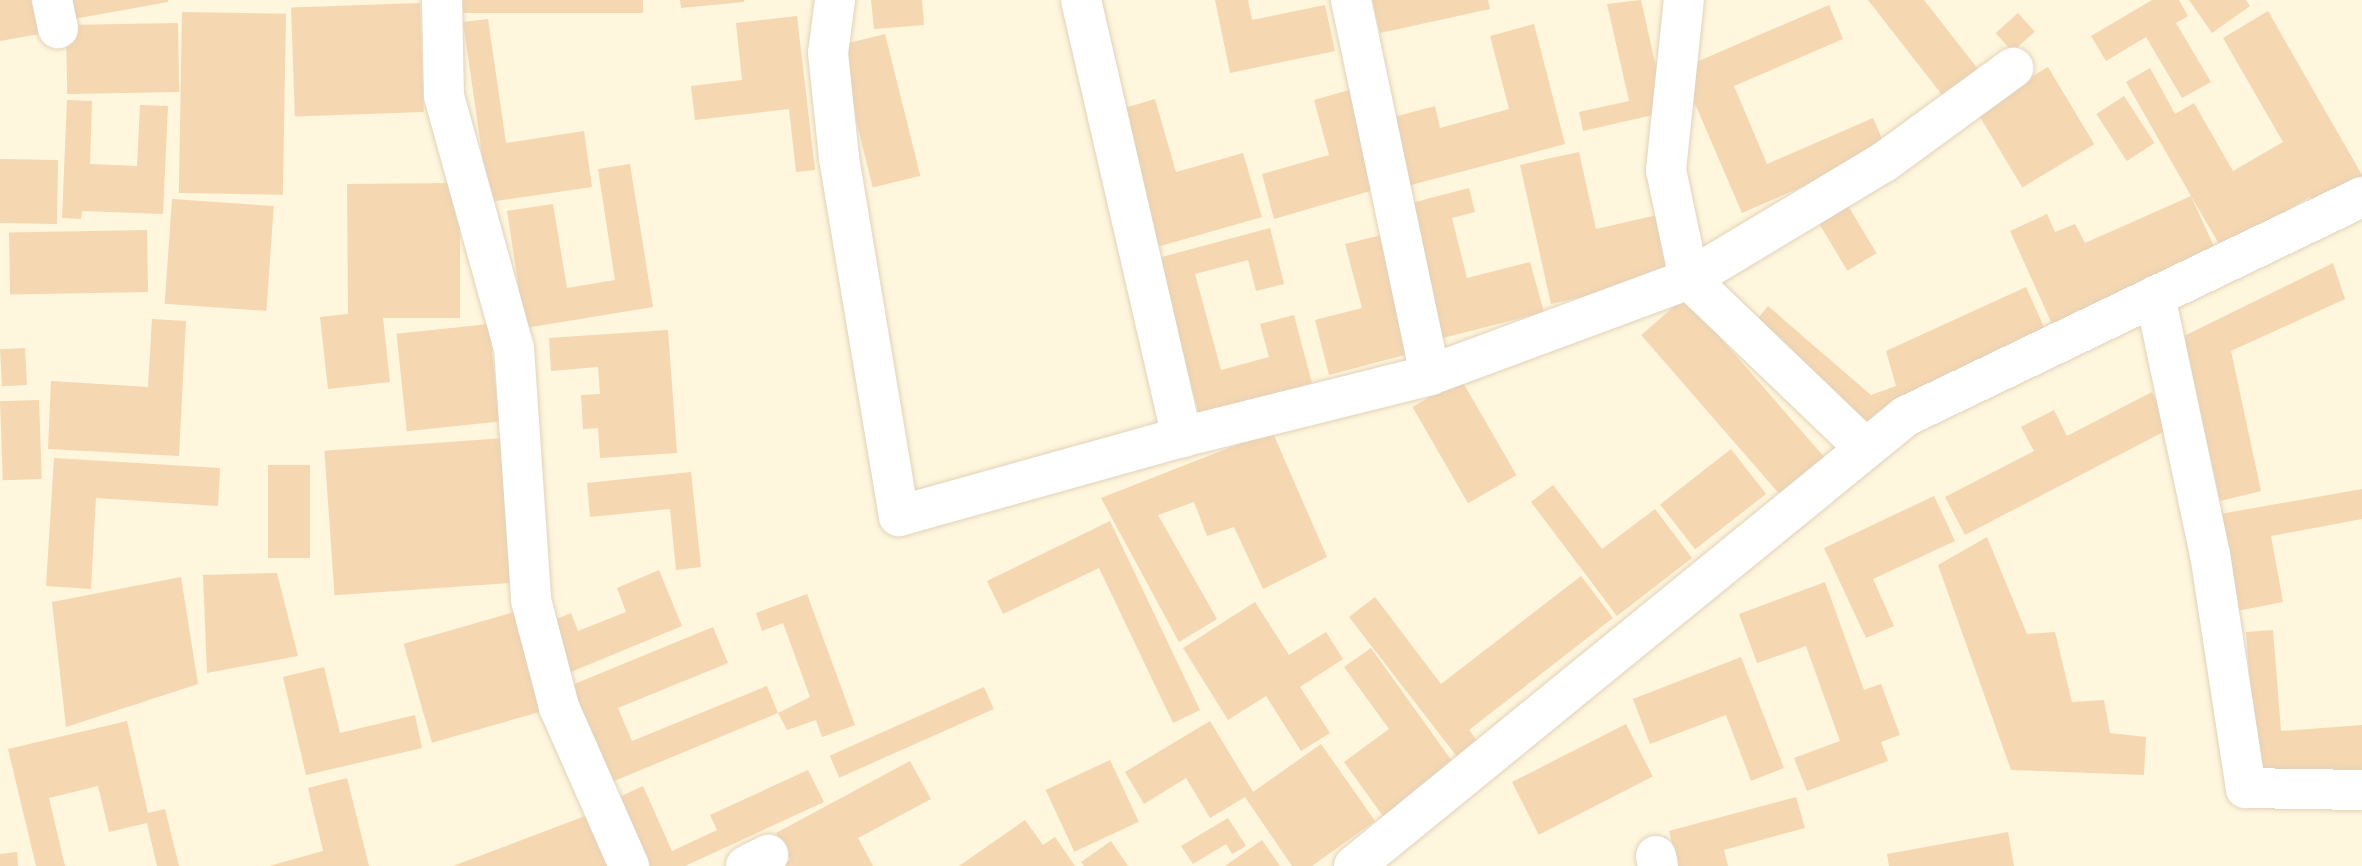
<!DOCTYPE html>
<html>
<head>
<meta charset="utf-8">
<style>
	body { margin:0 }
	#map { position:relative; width:2362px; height:866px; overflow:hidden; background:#fef6dd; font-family:Signika,sans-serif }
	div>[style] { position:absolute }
	.building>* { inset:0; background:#f5d7b2; transform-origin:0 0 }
	.roads { filter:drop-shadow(0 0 2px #e2d2b9) drop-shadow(0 0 2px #e2d2b9) }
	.street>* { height:40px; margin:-20px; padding:0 20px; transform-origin:20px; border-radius:20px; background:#fff }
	span { translate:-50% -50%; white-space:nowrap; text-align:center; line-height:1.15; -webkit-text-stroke:6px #fff9e5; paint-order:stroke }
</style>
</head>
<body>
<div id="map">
	<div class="building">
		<i style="clip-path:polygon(0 0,39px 0,45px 33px,0 41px)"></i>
		<i style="clip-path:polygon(65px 0,168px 0,168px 2px,68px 20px)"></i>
		<i style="left:463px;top:0;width:180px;height:13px"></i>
		<i style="clip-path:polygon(680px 0,744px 0,744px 2px,681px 8px)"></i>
		<i style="clip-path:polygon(871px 0,922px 0,924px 25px,874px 29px)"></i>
		<i style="clip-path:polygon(1215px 0,1248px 0,1252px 20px,1325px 5px,1335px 51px,1230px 73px)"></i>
		<i style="clip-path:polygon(1372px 0,1488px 0,1490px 9px,1380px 33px)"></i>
		<i style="clip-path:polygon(1641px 0,1666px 112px,1583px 131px,1579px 112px,1629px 101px,1607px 4px)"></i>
		<i style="clip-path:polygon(1868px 0,1924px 0,1981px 73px,1946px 100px)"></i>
		<i style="clip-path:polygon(2152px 0,2179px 0,2188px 16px,2176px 23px,2211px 82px,2182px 98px,2146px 37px,2106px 61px,2091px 36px)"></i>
		<i style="clip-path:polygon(2189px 0,2246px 0,2250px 6px,2212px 33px)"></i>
		<i style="left:420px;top:3px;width:109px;height:129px;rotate:88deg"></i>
		<i style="clip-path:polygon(1829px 5px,1843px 39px,1734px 86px,1767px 164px,1873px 118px,1887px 150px,1742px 213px,1680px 69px)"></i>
		<i style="clip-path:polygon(2268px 11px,2362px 175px,2362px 187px,2318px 212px,2310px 197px,2255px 228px,2226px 256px,2191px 196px,2216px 251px,2052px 324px,2010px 231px,2047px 214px,2055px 232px,2075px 224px,2085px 243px,2191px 196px,2126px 82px,2150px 68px,2175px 114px,2194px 103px,2233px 171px,2283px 142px,2223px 38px)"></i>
		<i style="left:182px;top:12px;width:104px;height:181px;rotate:1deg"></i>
		<i style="left:2018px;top:13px;width:25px;height:30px;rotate:48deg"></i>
		<i style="clip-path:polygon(797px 16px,815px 170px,796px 172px,789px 109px,695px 120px,691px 86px,742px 80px,736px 23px)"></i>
		<i style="clip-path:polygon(488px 19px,506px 143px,584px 131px,592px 187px,489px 202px,463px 22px)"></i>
		<i style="left:178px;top:23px;width:69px;height:112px;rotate:89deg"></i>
		<i style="clip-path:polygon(1534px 24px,1565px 144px,1404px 187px,1386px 119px,1435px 106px,1440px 128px,1509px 109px,1490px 36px)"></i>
		<i style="left:885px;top:34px;width:146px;height:49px;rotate:76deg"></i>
		<i style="left:2048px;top:67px;width:90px;height:84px;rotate:59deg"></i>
		<i style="clip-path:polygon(1349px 90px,1377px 189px,1274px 219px,1262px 174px,1329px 155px,1314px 100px)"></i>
		<i style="left:2124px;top:96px;width:56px;height:33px;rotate:57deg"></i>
		<i style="clip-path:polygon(1155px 99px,1176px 172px,1243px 153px,1262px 217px,1157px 247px,1118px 110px)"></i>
		<i style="clip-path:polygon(67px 100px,92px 101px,90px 164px,137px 166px,140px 105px,168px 106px,163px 214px,82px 211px,81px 219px,62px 218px)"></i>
		<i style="clip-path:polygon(1579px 152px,1596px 229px,1657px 215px,1670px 277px,1551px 304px,1520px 165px)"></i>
		<i style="left:0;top:159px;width:58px;height:64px;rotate:1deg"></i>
		<i style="clip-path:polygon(630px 164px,653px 307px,525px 328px,507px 211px,553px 204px,567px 288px,615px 280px,598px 169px)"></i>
		<i style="clip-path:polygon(460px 183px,460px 318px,383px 318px,390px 382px,328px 389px,320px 317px,348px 314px,347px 184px)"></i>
		<i style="clip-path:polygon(1469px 188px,1475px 212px,1452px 218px,1467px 278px,1530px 262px,1544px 312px,1439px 339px,1404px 205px)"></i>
		<i style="left:1841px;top:194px;width:69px;height:34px;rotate:59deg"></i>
		<i style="left:172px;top:199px;width:102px;height:105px;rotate:4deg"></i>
		<i style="clip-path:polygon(1270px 228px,1284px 284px,1256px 291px,1248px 260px,1195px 274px,1221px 370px,1269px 357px,1260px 324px,1294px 315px,1312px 383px,1199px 414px,1158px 258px)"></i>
		<i style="left:147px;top:230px;width:62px;height:138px;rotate:89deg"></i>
		<i style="clip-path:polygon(1381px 235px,1412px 353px,1329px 375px,1315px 320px,1362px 308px,1345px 244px)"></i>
		<i style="clip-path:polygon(2333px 263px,2345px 299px,2231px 351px,2261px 491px,2220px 501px,2184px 336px)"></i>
		<i style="clip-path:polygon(2026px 287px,2052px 345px,1859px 433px,1746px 333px,1768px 306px,1871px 395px,1896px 386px,1886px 351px)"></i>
		<i style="left:1685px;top:297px;width:221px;height:58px;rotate:49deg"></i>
		<i style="clip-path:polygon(152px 319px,186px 321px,179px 456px,48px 449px,51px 381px,148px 387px)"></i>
		<i style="left:489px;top:324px;width:98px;height:93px;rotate:84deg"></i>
		<i style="clip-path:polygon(668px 330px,677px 453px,600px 458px,598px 428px,583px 429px,581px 395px,600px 394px,598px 367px,551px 371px,549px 338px)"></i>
		<i style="left:25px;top:348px;width:37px;height:25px;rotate:87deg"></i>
		<i style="left:1461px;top:379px;width:111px;height:56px;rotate:60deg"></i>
		<i style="clip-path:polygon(2152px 392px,2171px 428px,1965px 535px,1945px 497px,2034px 451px,2021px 427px,2054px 410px,2067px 436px)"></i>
		<i style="left:39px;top:400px;width:79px;height:39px;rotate:88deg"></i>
		<i style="clip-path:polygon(1272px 431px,1327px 557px,1263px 589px,1234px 527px,1207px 536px,1194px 502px,1158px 515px,1217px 619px,1179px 642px,1101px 498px)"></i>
		<i style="left:505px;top:438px;width:145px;height:181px;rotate:86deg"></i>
		<i style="left:1731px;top:449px;width:57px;height:90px;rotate:52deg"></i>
		<i style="clip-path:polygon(54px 458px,220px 468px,218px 506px,96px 498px,91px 589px,46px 586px)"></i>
		<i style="left:268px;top:465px;width:42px;height:93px"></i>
		<i style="clip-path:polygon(691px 472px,701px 567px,676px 570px,670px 509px,590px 517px,587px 483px)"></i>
		<i style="clip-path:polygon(1553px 485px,1602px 549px,1655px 509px,1692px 558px,1617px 616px,1531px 502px)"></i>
		<i style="clip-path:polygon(2362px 489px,2362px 519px,2271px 536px,2283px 602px,2237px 611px,2220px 514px)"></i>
		<i style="clip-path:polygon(1934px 496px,1955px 541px,1873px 579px,1894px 626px,1866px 638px,1824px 548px)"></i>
		<i style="clip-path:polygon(1110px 521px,1200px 710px,1173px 723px,1099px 568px,1003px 614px,987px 581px)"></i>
		<i style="clip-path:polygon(1987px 537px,2027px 634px,2055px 632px,2072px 702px,2104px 700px,2110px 733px,2146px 737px,2144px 775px,2011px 770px,1938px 565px)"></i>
		<i style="clip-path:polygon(659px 570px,682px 626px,571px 672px,550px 622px,571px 613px,578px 631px,626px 612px,617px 588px)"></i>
		<i style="clip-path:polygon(277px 573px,298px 656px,207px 673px,203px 575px)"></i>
		<i style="clip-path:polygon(1581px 576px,1613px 618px,1469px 730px,1485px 751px,1465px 767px,1349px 617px,1375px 597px,1441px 684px)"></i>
		<i style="clip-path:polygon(181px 577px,198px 684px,66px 727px,52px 602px)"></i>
		<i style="clip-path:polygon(1825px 582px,1864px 690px,1881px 684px,1900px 735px,1881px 742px,1888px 761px,1807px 791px,1794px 758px,1840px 741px,1806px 646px,1757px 663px,1739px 614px)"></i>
		<i style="clip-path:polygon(807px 594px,855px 725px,822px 737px,816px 720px,787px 730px,778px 713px,607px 784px,567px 687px,713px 627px,728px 663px,618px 708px,632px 741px,767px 686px,778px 713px,810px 697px,783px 623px,762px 631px,756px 613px)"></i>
		<i style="clip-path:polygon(1255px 602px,1289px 655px,1326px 632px,1343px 659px,1300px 687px,1330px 733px,1301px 751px,1266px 696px,1228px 720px,1183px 648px)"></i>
		<i style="left:518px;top:611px;width:103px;height:119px;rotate:74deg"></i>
		<i style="clip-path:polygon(2273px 630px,2281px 731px,2362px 725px,2362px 770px,2257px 778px,2246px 632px)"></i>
		<i style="clip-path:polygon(1371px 648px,1457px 768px,1385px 819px,1344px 762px,1389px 729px,1344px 667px)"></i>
		<i style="clip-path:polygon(1741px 657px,1784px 768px,1751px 781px,1726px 715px,1650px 744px,1633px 699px)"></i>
		<i style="clip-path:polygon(324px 667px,340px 733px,415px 715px,422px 748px,306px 775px,283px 677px)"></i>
		<i style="left:984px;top:687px;width:24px;height:169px;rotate:66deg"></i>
		<i style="clip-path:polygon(127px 721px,148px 813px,165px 809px,179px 866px,157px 866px,147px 823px,109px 832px,98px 786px,49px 798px,65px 866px,36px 866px,8px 749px)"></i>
		<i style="clip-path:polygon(1210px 721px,1253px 792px,1321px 744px,1375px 821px,1312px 866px,1292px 866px,1245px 797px,1210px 818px,1186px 778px,1144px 804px,1125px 772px)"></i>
		<i style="left:1626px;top:724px;width:59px;height:128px;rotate:63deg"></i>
		<i style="left:1110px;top:760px;width:68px;height:71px;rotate:65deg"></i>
		<i style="clip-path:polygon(910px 761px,931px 799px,858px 838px,873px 866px,779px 866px,790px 860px,776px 833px)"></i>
		<i style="clip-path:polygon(808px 770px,824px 802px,685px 866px,648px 866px,617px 798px,643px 786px,672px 851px,717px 830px,710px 815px)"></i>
		<i style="clip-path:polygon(347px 778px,369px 866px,269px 866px,323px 851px,308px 788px)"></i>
		<i style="clip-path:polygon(1796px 797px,1805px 828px,1724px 850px,1728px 866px,1678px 866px,1669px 831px)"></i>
		<i style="clip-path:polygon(593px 813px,613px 866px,453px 866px)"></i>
		<i style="clip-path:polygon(1228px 818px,1246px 846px,1232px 854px,1226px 844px,1193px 864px,1181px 846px)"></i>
		<i style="clip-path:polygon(1025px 820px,1043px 845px,1055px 837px,1075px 866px,959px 866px)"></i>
		<i style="clip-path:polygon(2008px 832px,2014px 866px,1889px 866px,1887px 854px)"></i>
		<i style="clip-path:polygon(1262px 840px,1280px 866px,1225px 866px)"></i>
		<i style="clip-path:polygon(1111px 841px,1128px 866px,1084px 866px,1081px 862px)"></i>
		<i style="clip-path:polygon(17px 852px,18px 866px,0 866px,0 854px)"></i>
	</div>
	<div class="roads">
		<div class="street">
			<i style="left:52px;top:0;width:29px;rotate:78deg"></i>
			<i style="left:442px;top:0;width:96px;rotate:88.8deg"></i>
			<i style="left:444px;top:96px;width:262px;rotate:74.5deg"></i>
			<i style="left:514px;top:348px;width:253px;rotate:86.1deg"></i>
			<i style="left:531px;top:600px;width:111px;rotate:75.3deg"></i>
			<i style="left:559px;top:707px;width:174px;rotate:66.2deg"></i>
			<i style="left:835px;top:0;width:53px;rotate:97.5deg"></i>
			<i style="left:828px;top:53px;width:106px;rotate:84deg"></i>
			<i style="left:839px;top:158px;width:363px;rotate:80.5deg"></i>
			<i style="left:899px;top:516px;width:294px;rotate:-15.6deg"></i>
			<i style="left:1081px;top:0;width:449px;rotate:77deg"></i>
			<i style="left:1182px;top:437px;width:256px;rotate:-14deg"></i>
			<i style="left:1351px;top:0;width:383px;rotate:78.1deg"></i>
			<i style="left:1430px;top:375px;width:276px;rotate:-20.3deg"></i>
			<i style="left:1689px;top:279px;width:111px;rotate:-101.9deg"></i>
			<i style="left:1666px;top:170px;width:171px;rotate:-84deg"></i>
			<i style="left:2155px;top:296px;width:264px;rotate:78deg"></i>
			<i style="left:2210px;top:554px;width:237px;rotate:81.3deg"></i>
			<i style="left:2246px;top:788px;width:116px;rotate:1deg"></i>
			<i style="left:1863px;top:446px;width:241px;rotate:-136.2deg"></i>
			<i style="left:1689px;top:279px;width:227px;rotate:-31deg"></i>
			<i style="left:1884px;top:162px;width:160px;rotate:-36.1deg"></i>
			<i style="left:1656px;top:856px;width:10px;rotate:79deg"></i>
			<i style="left:746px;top:866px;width:25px;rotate:-27deg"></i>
			<i style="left:1354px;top:866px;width:712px;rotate:-39.19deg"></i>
			<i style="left:1906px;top:416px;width:506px;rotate:-25.65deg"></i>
		</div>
	</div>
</div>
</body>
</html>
